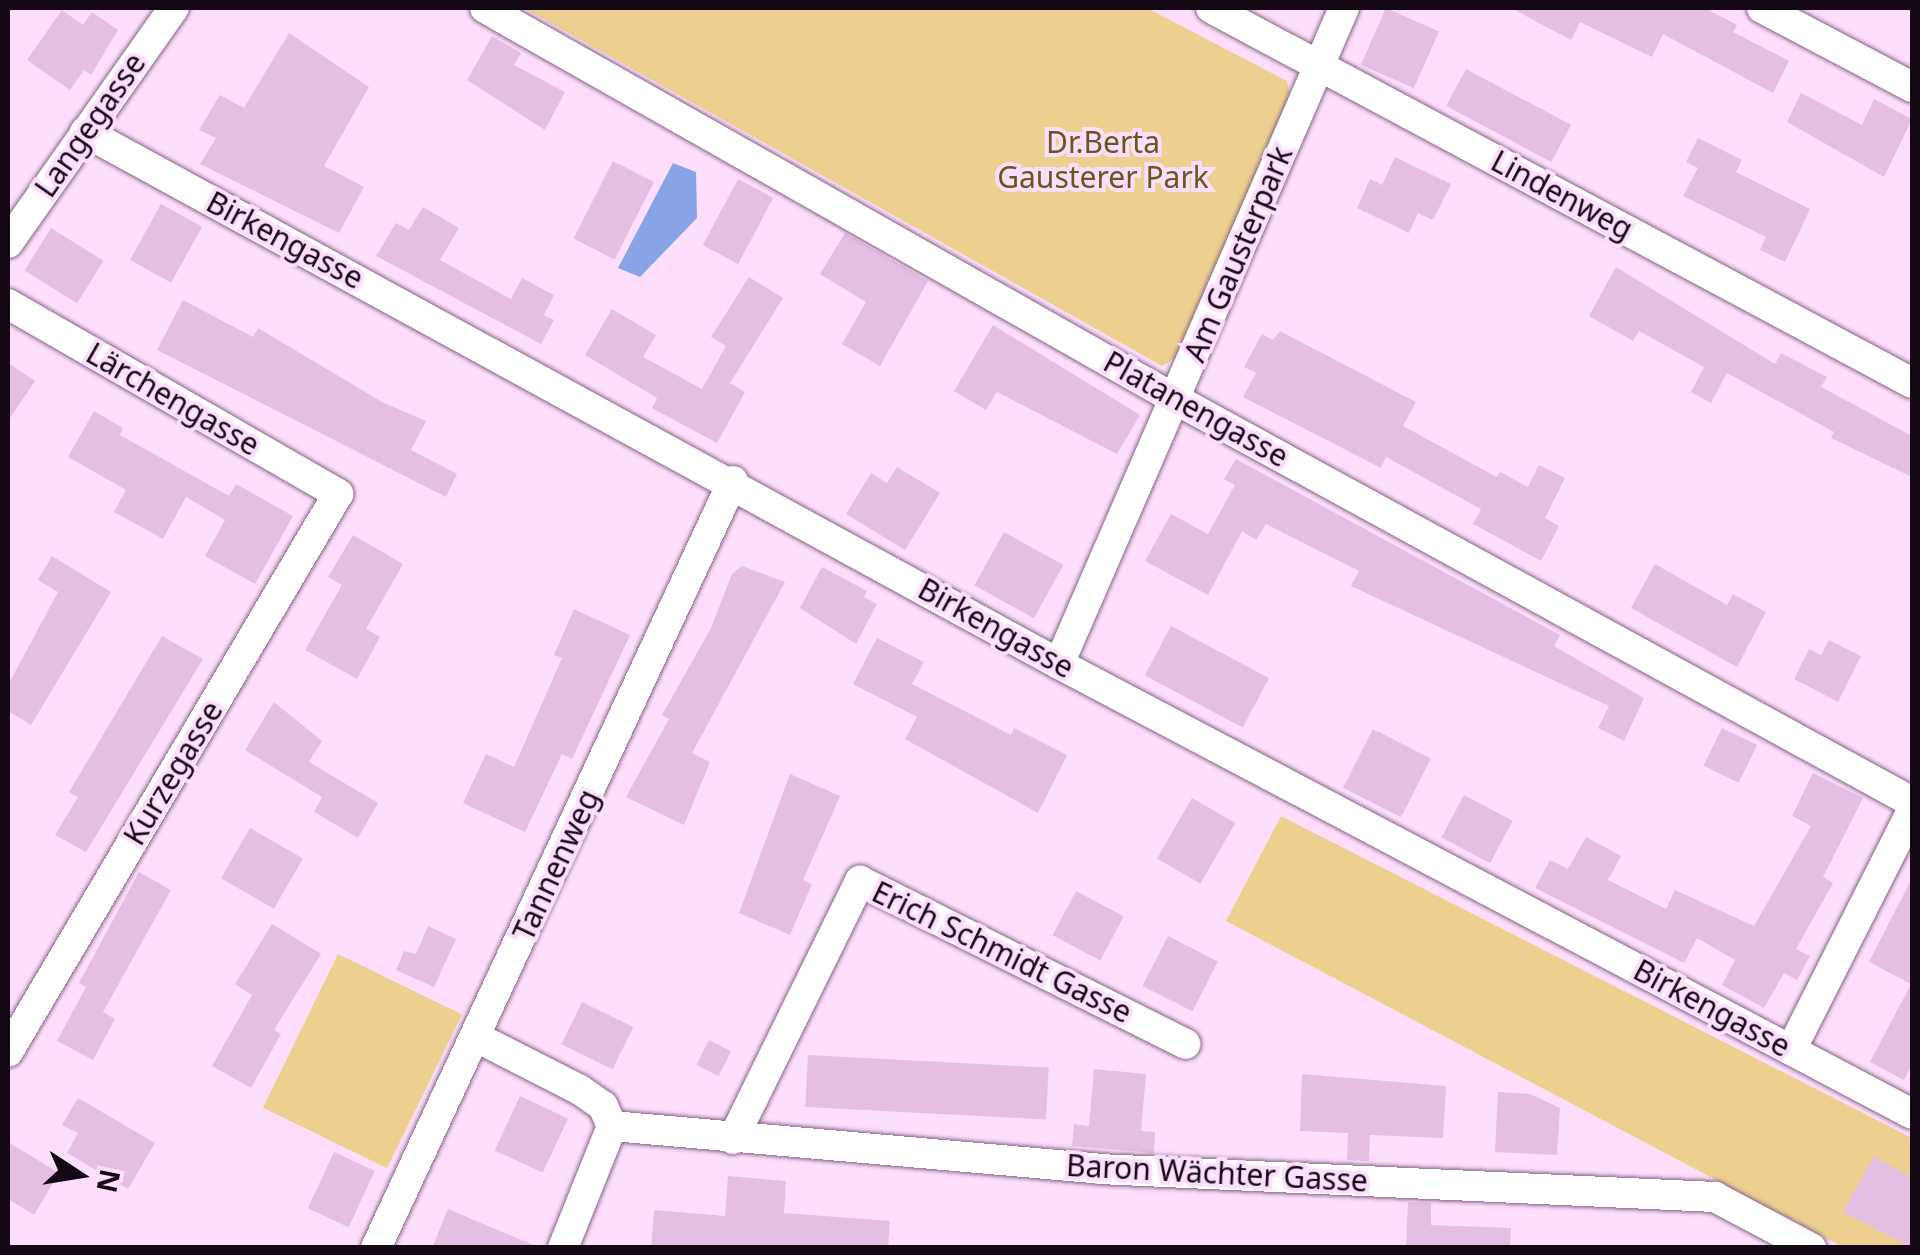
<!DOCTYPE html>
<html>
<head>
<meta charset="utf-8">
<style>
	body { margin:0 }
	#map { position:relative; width:1920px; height:1255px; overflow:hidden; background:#fddffd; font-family:"Noto Sans",sans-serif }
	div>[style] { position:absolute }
	.green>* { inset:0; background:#edd090; transform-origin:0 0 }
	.water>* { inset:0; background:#88a3e6 }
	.building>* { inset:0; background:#e4bee3; transform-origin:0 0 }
	.roads { filter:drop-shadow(0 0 2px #846384) drop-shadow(0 0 2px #846384) }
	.minor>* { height:30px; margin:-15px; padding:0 15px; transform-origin:15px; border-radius:15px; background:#fff }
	span { translate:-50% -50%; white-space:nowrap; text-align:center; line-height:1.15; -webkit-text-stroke:8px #fddffd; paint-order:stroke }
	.street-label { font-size:30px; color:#140814 }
	.park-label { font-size:30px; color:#6b551c }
	.frame { position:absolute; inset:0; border:10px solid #140814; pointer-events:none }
	.north { position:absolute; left:30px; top:1125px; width:100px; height:100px; -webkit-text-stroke:8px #fddffd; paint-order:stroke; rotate:102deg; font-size:28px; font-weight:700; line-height:40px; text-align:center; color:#140814 }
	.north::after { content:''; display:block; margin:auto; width:35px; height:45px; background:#140814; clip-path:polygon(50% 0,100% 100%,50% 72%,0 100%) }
</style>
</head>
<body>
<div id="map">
	<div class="green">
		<i style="clip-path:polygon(524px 8px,1147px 8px,1287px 81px,1292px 107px,1184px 353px,1162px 366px)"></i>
		<i style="clip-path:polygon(1281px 816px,1912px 1138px,1912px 1247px,1843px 1247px,1226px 921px)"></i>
		<i style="left:338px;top:954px;width:138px;height:171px;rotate:26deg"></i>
	</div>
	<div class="water">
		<i style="clip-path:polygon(673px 163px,696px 172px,697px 218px,640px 277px,618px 268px)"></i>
	</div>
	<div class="building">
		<i style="left:1386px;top:8px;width:58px;height:62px;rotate:24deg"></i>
		<i style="clip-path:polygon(1511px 8px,1705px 8px,1737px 25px,1733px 32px,1789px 61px,1773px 93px,1663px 34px,1652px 57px,1580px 22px,1571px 40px)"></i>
		<i style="clip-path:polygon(62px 10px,83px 25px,92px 12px,118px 30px,91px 75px,84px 70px,70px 90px,27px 60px)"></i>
		<i style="clip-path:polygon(289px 33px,369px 87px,324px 166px,364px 187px,339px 233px,200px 164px,216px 138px,199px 130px,220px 95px,244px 108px)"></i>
		<i style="clip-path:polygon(492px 36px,521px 53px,514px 65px,565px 92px,545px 130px,467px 80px)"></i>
		<i style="left:1466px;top:69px;width:119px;height:42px;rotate:28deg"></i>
		<i style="clip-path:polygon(1801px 93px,1862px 125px,1874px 99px,1912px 119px,1884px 177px,1787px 122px)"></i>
		<i style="clip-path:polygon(1698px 138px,1742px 160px,1736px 172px,1810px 209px,1785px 262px,1760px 250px,1766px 237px,1683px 196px,1698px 168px,1686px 162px)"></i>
		<i style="clip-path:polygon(1395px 157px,1451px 184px,1433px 220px,1418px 213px,1409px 233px,1357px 208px,1370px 179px,1382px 185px)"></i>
		<i style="left:613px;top:161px;width:46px;height:87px;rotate:27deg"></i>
		<i style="left:738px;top:179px;width:40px;height:75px;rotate:28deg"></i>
		<i style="left:161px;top:204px;width:47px;height:64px;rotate:29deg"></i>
		<i style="clip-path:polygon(423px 207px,459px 228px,440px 260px,511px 299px,522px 278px,554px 295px,544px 315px,554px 320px,541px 344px,376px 256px,396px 223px,409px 230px)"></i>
		<i style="left:51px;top:228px;width:62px;height:50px;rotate:32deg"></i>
		<i style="clip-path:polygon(845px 233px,928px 281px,880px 366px,842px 344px,866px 302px,820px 274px)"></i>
		<i style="clip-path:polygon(1616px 267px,1775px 364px,1781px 353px,1827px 377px,1821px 387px,1912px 436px,1912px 477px,1831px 438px,1834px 432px,1727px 373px,1711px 403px,1691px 392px,1704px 367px,1639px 331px,1633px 341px,1589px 316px)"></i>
		<i style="clip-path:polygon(749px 277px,783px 298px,730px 383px,745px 392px,717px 443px,652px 408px,657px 398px,585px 355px,612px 309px,656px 335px,643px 357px,702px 389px,726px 346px,711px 337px)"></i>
		<i style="clip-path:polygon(183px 300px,253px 337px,258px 328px,382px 402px,426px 421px,411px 450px,457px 474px,446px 497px,157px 350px)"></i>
		<i style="clip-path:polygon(993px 325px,1140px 415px,1117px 454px,997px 392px,986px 410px,954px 391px)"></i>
		<i style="clip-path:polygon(1280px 331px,1416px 402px,1403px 426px,1497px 477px,1500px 472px,1528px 487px,1539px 465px,1565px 478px,1545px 518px,1559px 526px,1541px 561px,1473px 524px,1481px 509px,1386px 457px,1381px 468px,1243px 397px,1256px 373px,1244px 367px,1262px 334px,1273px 340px)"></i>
		<i style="clip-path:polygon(8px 363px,35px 381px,8px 421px)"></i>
		<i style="clip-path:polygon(94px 411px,123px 428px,120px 435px,229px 496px,236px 484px,293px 516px,255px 584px,205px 556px,225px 520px,186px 497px,163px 539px,114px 512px,126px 490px,68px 457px)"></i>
		<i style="clip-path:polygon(1236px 459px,1560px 635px,1554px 646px,1644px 698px,1624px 741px,1598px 728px,1609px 706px,1351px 586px,1359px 571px,1266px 524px,1256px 540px,1242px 531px,1208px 595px,1145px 561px,1171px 514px,1208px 534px,1235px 485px,1224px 479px)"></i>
		<i style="clip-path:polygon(897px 467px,940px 493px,905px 550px,846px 514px,871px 473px,887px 483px)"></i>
		<i style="left:1004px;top:532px;width:68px;height:61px;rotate:29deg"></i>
		<i style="clip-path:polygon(353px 535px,403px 564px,366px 629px,380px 637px,357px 679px,305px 650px,342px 585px,328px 577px)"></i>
		<i style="clip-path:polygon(52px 556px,111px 592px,31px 725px,8px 711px,8px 685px,58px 592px,38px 580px)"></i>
		<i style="clip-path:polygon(1655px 564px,1727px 605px,1733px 594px,1766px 612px,1737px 667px,1631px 608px)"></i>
		<i style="clip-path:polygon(742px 566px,785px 582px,692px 753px,710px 762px,684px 825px,626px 797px,669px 719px,662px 715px,711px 628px,732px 574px)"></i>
		<i style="clip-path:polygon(822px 567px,867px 591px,864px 597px,877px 604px,856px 644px,800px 608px)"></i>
		<i style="clip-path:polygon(574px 609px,630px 635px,572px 759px,562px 754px,525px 832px,463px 803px,486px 754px,514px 767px,562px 658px,554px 655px)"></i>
		<i style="left:1171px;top:626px;width:111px;height:56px;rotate:28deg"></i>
		<i style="clip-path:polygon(162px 636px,203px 659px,86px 852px,55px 835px,78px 797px,69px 792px)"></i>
		<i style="clip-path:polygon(877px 638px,924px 662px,912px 684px,1011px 735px,1014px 728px,1067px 755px,1038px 813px,905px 739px,917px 717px,853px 684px)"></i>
		<i style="clip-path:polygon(1829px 640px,1861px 656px,1838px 702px,1794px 679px,1809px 649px,1821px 655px)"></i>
		<i style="clip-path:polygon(274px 702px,322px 741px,309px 762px,378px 803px,358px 838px,314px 812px,322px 797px,245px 750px)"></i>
		<i style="left:1722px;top:728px;width:39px;height:42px;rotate:26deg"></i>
		<i style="left:1373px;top:729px;width:65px;height:66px;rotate:27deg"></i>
		<i style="clip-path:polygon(1813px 773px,1863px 798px,1823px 877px,1833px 883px,1796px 949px,1810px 956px,1797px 980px,1784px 973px,1764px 1008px,1722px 985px,1735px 960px,1697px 938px,1684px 963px,1535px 888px,1550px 860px,1568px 869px,1586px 837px,1621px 856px,1608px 880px,1666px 909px,1675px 890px,1754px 926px,1811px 826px,1792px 816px)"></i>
		<i style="clip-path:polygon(790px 774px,840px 796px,803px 880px,812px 884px,790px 935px,739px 913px)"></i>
		<i style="left:1464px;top:795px;width:55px;height:48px;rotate:28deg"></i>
		<i style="left:1192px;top:798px;width:50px;height:70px;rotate:30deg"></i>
		<i style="left:250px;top:828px;width:61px;height:58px;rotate:30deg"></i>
		<i style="clip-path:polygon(139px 872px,171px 890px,103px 1012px,115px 1019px,93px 1060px,57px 1041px,86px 987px,79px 983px)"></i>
		<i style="clip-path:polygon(1912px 878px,1912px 1065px,1904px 1080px,1870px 1062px,1911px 984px,1869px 962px)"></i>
		<i style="left:1076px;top:891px;width:54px;height:50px;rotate:28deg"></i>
		<i style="clip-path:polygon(272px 924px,321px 954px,274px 1030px,281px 1034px,251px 1088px,212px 1066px,252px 995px,235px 984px)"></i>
		<i style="clip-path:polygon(428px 926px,456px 939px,434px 987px,396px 970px,404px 951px,416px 954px)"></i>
		<i style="left:1168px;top:936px;width:56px;height:56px;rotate:27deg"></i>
		<i style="left:582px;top:1002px;width:57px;height:47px;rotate:26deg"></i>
		<i style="left:709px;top:1040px;width:25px;height:28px;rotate:27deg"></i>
		<i style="left:808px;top:1055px;width:241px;height:52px;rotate:3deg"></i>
		<i style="clip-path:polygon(1094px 1069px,1146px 1074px,1141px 1131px,1155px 1132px,1154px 1153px,1072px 1146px,1074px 1124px,1089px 1126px)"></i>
		<i style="clip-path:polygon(1302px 1074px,1446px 1086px,1443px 1138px,1370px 1135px,1369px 1161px,1347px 1160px,1348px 1133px,1300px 1131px)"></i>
		<i style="clip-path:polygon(1498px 1092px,1530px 1094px,1560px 1108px,1557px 1155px,1495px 1152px)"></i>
		<i style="left:520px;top:1096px;width:53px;height:60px;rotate:25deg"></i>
		<i style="clip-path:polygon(78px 1098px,155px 1143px,128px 1189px,67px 1153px,78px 1133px,62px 1125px)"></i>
		<i style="clip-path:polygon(8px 1142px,59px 1173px,34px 1215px,8px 1199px)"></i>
		<i style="left:334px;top:1152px;width:45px;height:62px;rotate:25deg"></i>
		<i style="clip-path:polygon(1874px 1156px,1912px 1178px,1912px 1248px,1843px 1212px)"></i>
		<i style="clip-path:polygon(728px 1176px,786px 1181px,784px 1213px,890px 1221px,888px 1248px,651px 1248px,654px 1210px,725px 1216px)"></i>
		<i style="clip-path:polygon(1408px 1202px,1431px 1203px,1431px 1225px,1511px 1228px,1510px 1248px,1406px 1248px)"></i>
		<i style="clip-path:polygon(448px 1209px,538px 1247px,538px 1248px,432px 1248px)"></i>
	</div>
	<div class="roads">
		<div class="minor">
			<i style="left:485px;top:8px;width:793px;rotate:29.54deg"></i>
			<i style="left:1175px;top:399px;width:840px;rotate:28.67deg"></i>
			<i style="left:1211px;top:8px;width:795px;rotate:28.14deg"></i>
			<i style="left:1762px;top:8px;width:170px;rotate:27.8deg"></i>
			<i style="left:85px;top:132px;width:1110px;rotate:28.64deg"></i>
			<i style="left:1059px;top:664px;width:964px;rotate:27.81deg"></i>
			<i style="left:8px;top:243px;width:288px;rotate:-54.8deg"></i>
			<i style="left:8px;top:304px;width:381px;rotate:29.9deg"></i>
			<i style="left:338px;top:494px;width:648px;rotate:120.6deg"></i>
			<i style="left:1059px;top:664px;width:715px;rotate:-66.52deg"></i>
			<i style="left:476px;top:1037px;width:117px;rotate:27deg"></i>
			<i style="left:580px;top:1090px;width:28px;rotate:35deg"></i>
			<i style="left:603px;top:1106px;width:22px;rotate:66deg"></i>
			<i style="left:612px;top:1126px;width:131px;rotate:111.9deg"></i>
			<i style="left:1791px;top:1050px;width:269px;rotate:-63.2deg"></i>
			<i style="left:612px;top:1126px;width:489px;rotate:5deg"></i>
			<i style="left:1099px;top:1169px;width:617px;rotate:2.6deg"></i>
			<i style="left:1715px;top:1197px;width:109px;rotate:28deg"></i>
			<i style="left:733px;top:1139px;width:288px;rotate:-63.8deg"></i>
			<i style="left:860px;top:881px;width:364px;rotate:26.6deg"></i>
			<i style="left:376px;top:1248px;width:846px;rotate:-65.04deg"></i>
		</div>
	</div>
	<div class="street-label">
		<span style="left:90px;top:125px;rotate:-55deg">Langegasse</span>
		<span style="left:1562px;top:195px;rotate:28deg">Lindenweg</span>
		<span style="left:285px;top:240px;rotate:28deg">Birkengasse</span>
		<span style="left:1238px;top:254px;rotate:-67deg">Am Gausterpark</span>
		<span style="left:173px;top:399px;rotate:30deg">Lärchengasse</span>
		<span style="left:1196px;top:409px;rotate:29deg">Platanengasse</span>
		<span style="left:996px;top:628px;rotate:29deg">Birkengasse</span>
		<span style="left:173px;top:773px;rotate:-59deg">Kurzegasse</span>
		<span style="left:556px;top:865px;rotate:-65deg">Tannenweg</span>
		<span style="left:1002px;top:952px;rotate:26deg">Erich Schmidt Gasse</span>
		<span style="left:1712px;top:1008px;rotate:28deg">Birkengasse</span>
		<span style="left:1217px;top:1173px;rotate:3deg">Baron Wächter Gasse</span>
	</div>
	<div class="park-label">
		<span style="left:1103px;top:159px">Dr.Berta<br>Gausterer Park</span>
	</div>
	<div class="frame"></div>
	<div class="north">N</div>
</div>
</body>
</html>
